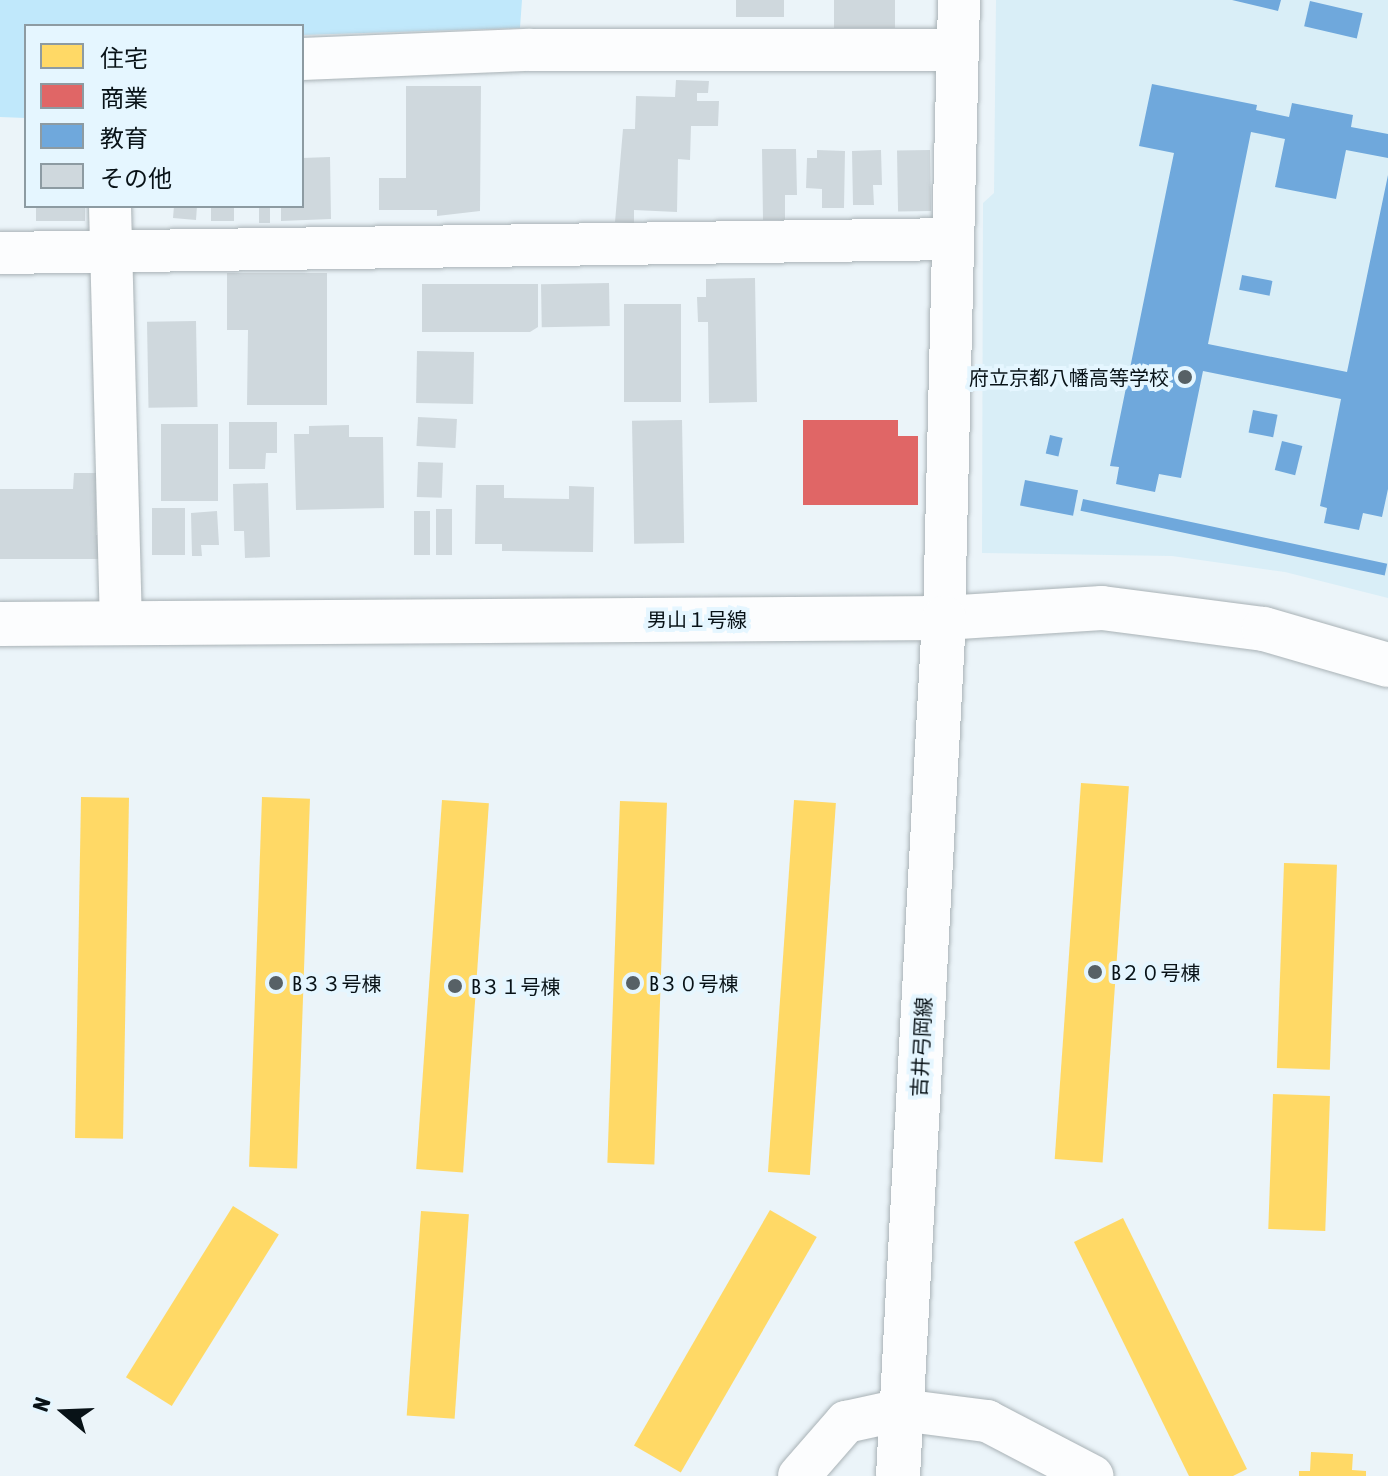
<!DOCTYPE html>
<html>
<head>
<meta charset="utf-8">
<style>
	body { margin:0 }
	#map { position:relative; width:1388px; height:1476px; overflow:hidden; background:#ebf4f9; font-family:"Asap Condensed","Noto Sans JP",sans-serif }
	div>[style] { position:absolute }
	.built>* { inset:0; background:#d9eef7 }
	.green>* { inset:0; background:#c0e8fb }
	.homes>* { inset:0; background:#ffd966; transform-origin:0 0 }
	.shops>* { inset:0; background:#e06666 }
	.schools>* { inset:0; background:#6fa8dc; transform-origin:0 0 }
	.building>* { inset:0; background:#cfd8dd; transform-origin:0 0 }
	.roads { filter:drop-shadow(0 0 2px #a9b2b6) drop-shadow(0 0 2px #a9b2b6) }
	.street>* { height:42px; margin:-21px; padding:0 21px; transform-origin:21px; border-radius:21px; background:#fcfdfe }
	.secondary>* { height:44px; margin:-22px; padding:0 22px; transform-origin:22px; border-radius:22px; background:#fcfdfe }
	.dots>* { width:22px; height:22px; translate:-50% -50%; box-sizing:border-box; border:4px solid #e5f6ff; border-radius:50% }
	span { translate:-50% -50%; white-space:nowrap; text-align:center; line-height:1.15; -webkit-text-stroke:8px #e5f6ff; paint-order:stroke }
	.poi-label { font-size:20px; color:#081217 }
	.right { translate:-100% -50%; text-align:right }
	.left { translate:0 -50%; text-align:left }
	.street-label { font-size:20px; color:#081217 }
	.legend { position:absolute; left:24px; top:24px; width:280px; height:184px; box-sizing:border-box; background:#e5f6ff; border:2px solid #8d9ba2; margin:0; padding:10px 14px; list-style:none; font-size:24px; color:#081217 }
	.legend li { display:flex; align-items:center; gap:16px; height:40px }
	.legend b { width:40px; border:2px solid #8d9ba2 }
	.north { position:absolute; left:24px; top:1372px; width:80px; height:80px; -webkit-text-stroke:6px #e5f6ff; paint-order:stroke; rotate:289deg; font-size:22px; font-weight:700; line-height:32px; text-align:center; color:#081217 }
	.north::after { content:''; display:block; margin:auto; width:28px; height:36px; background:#081217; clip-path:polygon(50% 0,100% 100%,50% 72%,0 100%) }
</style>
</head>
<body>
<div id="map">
	<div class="built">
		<i style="clip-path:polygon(996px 0,1388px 0,1388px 598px,1285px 572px,1172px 556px,982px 553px,983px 203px,994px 193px)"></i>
	</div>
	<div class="green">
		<i style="clip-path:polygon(0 0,522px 0,520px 28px,302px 35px,302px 26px,26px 26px,26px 118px,0 117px)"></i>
	</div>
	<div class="homes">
		<i style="left:1081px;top:783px;width:48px;height:377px;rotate:4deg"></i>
		<i style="left:81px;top:797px;width:48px;height:341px;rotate:1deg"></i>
		<i style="left:262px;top:797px;width:48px;height:370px;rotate:2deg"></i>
		<i style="left:442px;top:800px;width:47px;height:370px;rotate:4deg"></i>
		<i style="left:794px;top:800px;width:42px;height:373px;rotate:4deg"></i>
		<i style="left:620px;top:801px;width:47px;height:362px;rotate:2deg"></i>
		<i style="left:1284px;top:863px;width:53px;height:205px;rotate:2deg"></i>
		<i style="left:1273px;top:1094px;width:57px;height:135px;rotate:2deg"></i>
		<i style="left:233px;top:1206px;width:54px;height:202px;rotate:32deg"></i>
		<i style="left:770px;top:1210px;width:54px;height:272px;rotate:30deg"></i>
		<i style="left:421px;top:1211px;width:48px;height:205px;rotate:4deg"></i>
		<i style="clip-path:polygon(1123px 1218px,1247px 1469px,1233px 1476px,1189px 1476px,1074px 1242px)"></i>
		<i style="clip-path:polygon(1311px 1452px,1353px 1454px,1352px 1470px,1366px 1471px,1366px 1476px,1299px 1476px,1299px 1471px,1310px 1471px)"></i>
	</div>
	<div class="shops">
		<i style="clip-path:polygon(803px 420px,898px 420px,898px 436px,918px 436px,918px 505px,803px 505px)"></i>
	</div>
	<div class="schools">
		<i style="clip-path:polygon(1232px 0,1281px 0,1278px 11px)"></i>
		<i style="left:1310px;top:1px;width:54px;height:26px;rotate:13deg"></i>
		<i style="clip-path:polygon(1152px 84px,1257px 105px,1256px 110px,1289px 117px,1292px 103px,1353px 115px,1351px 127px,1388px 134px,1388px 158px,1346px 150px,1336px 199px,1275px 187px,1285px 139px,1251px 132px,1208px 344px,1347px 372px,1388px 175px,1388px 489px,1382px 517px,1363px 513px,1359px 530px,1324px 523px,1327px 508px,1320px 506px,1341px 399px,1203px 371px,1181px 478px,1159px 474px,1155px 492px,1116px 484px,1119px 467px,1110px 466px,1174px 153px,1139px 146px)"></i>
		<i style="left:1242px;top:275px;width:31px;height:15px;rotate:11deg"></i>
		<i style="left:1253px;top:410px;width:25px;height:23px;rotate:11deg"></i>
		<i style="left:1050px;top:435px;width:13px;height:19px;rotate:13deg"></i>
		<i style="left:1282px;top:441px;width:21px;height:30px;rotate:14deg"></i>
		<i style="left:1025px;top:480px;width:54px;height:26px;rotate:11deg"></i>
		<i style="left:1083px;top:499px;width:311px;height:12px;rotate:12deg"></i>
	</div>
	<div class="building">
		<i style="left:736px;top:0;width:48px;height:17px"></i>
		<i style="left:834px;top:0;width:61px;height:28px"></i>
		<i style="clip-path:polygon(676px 80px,709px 81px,708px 93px,697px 93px,697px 101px,719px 101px,718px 126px,691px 126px,690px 160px,678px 159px,677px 212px,634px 210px,634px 223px,615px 222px,623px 129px,635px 129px,636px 96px,675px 97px)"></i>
		<i style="clip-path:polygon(406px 86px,481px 86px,480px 211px,437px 216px,437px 210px,379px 210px,379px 178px,406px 178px)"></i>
		<i style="clip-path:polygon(762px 149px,796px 149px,797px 195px,785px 195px,785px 220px,763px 220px)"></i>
		<i style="clip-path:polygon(817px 150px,845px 151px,844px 208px,822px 208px,822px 189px,806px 188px,807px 158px,817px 158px)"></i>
		<i style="clip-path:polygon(881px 150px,882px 185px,873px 185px,874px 205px,853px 205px,852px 151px)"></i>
		<i style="left:930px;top:150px;width:61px;height:33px;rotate:89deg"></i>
		<i style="clip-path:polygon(330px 157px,331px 219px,281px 221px,281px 206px,302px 206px,302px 158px)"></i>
		<i style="left:36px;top:206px;width:49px;height:15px"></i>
		<i style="clip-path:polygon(174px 206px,197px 206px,196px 220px,173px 218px)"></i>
		<i style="left:211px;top:206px;width:23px;height:15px"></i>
		<i style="left:259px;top:206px;width:11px;height:17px"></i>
		<i style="clip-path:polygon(227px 273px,327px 273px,327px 405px,247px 405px,248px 330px,227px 330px)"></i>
		<i style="clip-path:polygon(755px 278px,757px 402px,709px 403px,708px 322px,698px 322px,697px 297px,706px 297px,706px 279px)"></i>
		<i style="left:609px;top:283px;width:43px;height:68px;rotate:89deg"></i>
		<i style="clip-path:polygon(422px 284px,538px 284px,538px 327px,530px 332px,422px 332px)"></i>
		<i style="left:624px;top:304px;width:57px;height:98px"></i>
		<i style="left:196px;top:321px;width:86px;height:49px;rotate:89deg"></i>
		<i style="left:417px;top:351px;width:57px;height:52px;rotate:1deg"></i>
		<i style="left:418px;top:417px;width:39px;height:29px;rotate:3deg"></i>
		<i style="left:682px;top:420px;width:123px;height:50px;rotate:89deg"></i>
		<i style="clip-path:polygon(229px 422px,277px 422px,277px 453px,266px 453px,265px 469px,229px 469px)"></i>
		<i style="left:218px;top:424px;width:77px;height:57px;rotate:90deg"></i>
		<i style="clip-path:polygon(349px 425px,349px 437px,383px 437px,384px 508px,296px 510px,294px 434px,309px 434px,309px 426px)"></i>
		<i style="left:418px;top:462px;width:25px;height:35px;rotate:2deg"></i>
		<i style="clip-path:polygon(74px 473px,96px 473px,96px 535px,103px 535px,104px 559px,0 559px,0 489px,73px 489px)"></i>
		<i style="clip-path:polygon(268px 483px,270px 557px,245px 558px,244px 531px,234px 531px,233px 484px)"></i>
		<i style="clip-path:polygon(476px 485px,504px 485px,504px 498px,569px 499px,569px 486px,594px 487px,593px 552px,502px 551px,502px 544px,475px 544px)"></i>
		<i style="left:152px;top:508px;width:33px;height:47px"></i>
		<i style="left:436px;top:509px;width:16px;height:46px"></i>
		<i style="clip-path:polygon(217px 511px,219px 545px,201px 545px,202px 556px,192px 556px,191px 513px)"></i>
		<i style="left:414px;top:511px;width:16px;height:44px"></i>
	</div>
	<div class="roads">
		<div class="street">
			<i style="left:302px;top:59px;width:228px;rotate:-2.3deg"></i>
			<i style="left:530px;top:50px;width:428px"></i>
			<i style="left:110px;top:206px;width:418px;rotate:88.5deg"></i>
			<i style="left:0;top:253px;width:951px;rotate:-0.84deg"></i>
			<i style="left:944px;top:618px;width:618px;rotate:-88.61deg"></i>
			<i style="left:799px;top:1476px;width:72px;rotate:-49deg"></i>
			<i style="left:846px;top:1422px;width:56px;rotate:-12.3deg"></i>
			<i style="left:901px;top:1410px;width:87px;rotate:7.3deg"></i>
			<i style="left:987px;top:1421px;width:119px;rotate:27.6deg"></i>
		</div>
		<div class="secondary">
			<i style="left:0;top:624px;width:944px;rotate:-0.36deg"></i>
			<i style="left:944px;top:618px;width:158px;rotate:-3.6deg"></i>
			<i style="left:1102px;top:608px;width:163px;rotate:7.4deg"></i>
			<i style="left:1264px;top:629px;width:129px;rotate:16.2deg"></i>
			<i style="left:898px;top:1476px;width:859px;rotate:-86.93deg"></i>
		</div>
	</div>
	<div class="dots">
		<i style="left:1185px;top:377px;background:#576166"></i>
		<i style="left:1095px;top:972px;background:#576166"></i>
		<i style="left:276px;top:983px;background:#576166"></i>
		<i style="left:633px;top:983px;background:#576166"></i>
		<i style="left:455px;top:986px;background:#576166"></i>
	</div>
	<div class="poi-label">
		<span class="right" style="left:1169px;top:377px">府立京都八幡高等学校</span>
		<span class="left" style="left:1111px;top:972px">B２０号棟</span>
		<span class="left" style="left:292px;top:983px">B３３号棟</span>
		<span class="left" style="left:649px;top:983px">B３０号棟</span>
		<span class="left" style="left:471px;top:986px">B３１号棟</span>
	</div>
	<div class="street-label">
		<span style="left:697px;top:619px">男山１号線</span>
		<span style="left:921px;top:1047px;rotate:-87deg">吉井弓岡線</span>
	</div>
	<ul class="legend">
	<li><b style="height:22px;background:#ffd966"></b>住宅</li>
	<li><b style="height:22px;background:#e06666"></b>商業</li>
	<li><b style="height:22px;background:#6fa8dc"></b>教育</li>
	<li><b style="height:22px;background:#cfd8dd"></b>その他</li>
	</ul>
	<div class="north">N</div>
</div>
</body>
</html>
